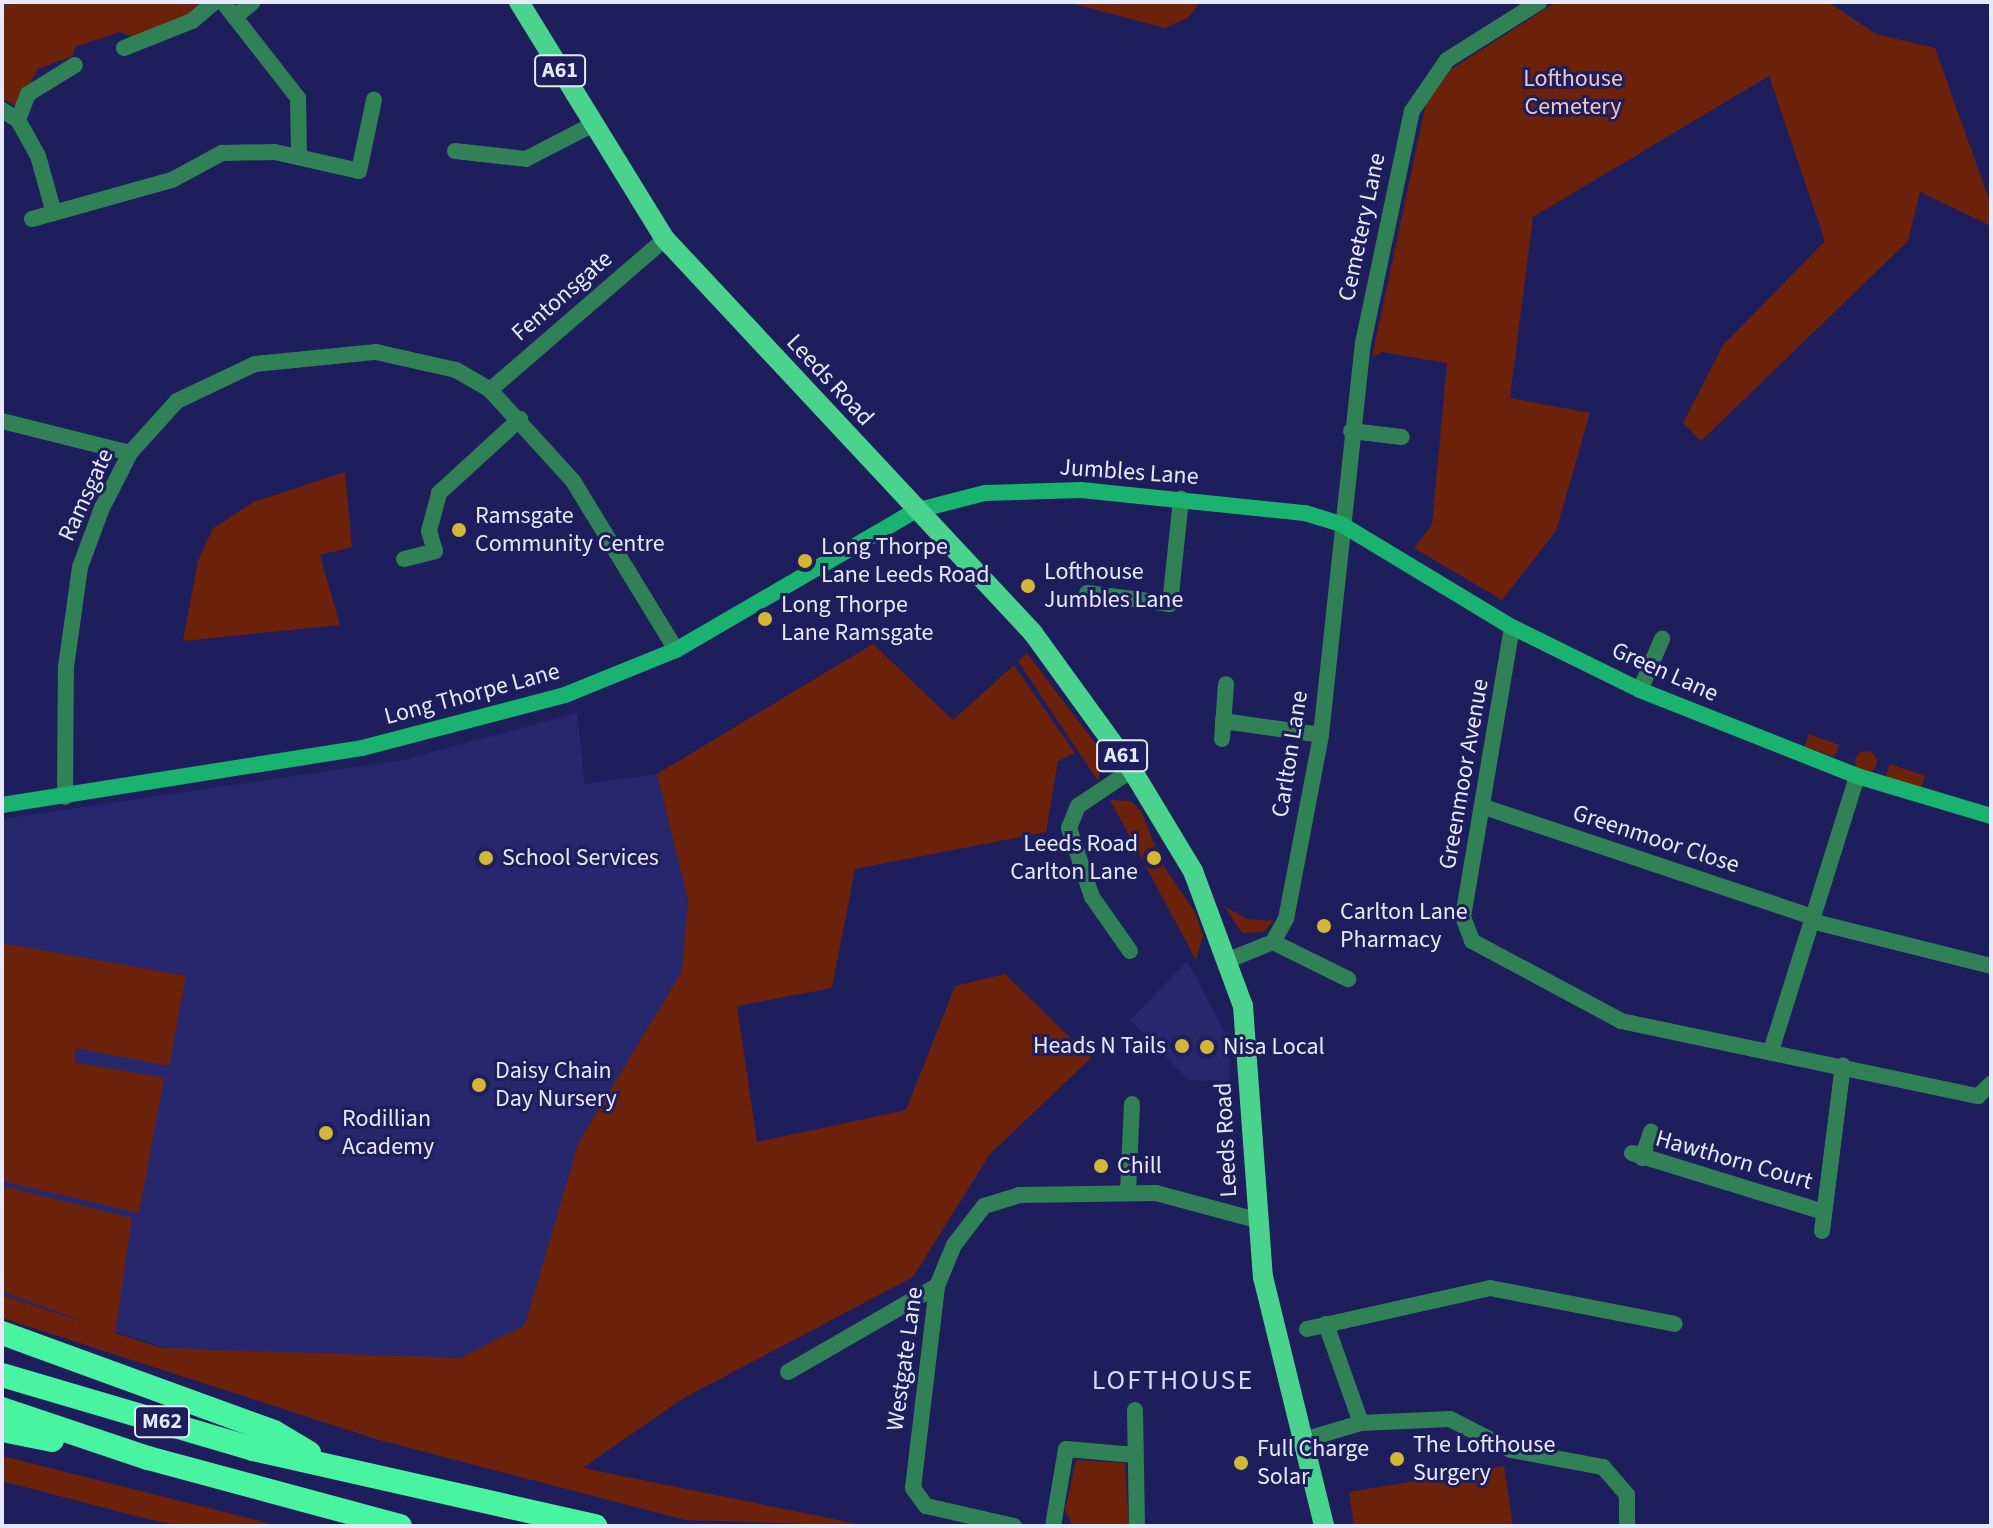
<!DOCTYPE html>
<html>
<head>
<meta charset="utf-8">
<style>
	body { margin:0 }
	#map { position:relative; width:1993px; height:1528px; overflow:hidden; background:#1e1e5c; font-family:"Source Sans 3",sans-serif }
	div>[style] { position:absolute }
	.built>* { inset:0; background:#26276c }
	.green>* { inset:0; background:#6b210a; transform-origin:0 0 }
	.round { border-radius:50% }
	.minor>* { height:16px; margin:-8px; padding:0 8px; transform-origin:8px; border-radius:8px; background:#318156 }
	.tertiary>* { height:16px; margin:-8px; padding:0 8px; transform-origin:8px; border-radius:8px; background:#318156 }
	.secondary>* { height:16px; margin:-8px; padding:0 8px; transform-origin:8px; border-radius:8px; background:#19b26f }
	.primary>* { height:20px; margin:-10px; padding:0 10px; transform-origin:10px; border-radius:10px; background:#4ad38c }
	.motorway>* { height:24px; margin:-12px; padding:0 12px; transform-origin:12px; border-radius:12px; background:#49f4a0 }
	.dots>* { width:22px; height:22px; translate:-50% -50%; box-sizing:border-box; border:4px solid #1e1e5c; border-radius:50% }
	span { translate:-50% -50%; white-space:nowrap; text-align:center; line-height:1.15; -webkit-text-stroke:6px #1e1e5c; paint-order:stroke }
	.shield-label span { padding:2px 6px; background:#1e1e5c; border:2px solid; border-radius:6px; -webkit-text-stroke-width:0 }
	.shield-label { font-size:22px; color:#e6e9f9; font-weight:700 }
	.park-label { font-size:24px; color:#eac9bf }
	.street-label { font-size:24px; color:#e6e9f9 }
	.poi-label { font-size:24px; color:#e6e9f9 }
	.left { translate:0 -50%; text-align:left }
	.right { translate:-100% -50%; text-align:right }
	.quarter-label { font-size:28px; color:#d3d9f8; letter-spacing:2px }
	.frame { position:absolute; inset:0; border:4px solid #e6e9f9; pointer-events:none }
</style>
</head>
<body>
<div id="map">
	<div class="built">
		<i style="clip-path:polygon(577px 713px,585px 784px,657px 774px,688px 900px,682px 971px,582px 1468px,373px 1415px,2px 1295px,2px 819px,402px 760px)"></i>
		<i style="clip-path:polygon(1187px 961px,1230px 1041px,1229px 1081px,1188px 1080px,1130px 1020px)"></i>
	</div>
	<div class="green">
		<i style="clip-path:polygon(2px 2px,203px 2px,185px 18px,133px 37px,120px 32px,75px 47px,73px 56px,38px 69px,17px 106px,2px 99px)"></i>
		<i style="clip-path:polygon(1066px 2px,1200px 2px,1189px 17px,1165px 28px)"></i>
		<i style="clip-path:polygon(1556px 2px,1828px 2px,1876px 34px,1935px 48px,1991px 205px,1991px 226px,1920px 192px,1908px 241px,1701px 441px,1683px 423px,1723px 345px,1825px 241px,1769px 76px,1533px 217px,1510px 398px,1590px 413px,1556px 531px,1502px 600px,1414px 548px,1432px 525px,1447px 363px,1382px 352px,1372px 357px,1426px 103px,1450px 70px)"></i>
		<i style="clip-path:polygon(345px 472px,352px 547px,320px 555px,340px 625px,183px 641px,198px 561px,213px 528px,254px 502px)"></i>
		<i style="clip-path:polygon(873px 644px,953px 720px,1014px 665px,1075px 753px,1058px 761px,1046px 832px,855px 869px,832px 988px,737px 1006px,757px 1142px,906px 1110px,955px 986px,1005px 974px,1091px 1058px,990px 1154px,913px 1277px,682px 1399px,583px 1468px,868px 1526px,685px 1520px,379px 1440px,2px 1318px,2px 1295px,92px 1325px,2px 1291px,2px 1186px,132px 1218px,115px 1333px,162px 1348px,460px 1358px,525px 1325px,578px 1144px,682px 971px,688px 900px,657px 774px)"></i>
		<i style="clip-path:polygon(1027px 653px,1104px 755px,1098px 781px,1018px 661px)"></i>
		<i style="left:1809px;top:734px;width:32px;height:13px;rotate:20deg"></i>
		<i class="round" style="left:1855px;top:751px;width:22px;height:22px"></i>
		<i style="left:1890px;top:764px;width:37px;height:13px;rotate:19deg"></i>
		<i style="clip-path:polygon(1110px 800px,1131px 801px,1141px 811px,1163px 865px,1195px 912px,1203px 936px,1196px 960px)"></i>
		<i style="clip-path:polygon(1224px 906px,1247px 919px,1274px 921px,1263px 932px,1242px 933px)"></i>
		<i style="clip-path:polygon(2px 943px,186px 976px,169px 1066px,76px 1048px,74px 1062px,164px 1078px,139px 1213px,2px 1181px)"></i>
		<i style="clip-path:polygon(2px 1456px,268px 1523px,281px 1526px,179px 1526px,139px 1517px,2px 1481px)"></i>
		<i style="clip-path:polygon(1076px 1460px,1125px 1463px,1129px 1526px,1073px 1526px,1065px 1510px)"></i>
		<i style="clip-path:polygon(1504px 1466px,1513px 1526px,1354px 1526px,1349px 1492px)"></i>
	</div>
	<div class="minor">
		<i style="left:223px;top:2px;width:122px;rotate:52deg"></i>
		<i style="left:298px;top:98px;width:58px;rotate:89deg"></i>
		<i style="left:235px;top:17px;width:23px;rotate:-40deg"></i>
		<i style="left:124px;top:48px;width:73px;rotate:-21.7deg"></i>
		<i style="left:192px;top:21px;width:30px;rotate:-40deg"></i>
		<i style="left:2px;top:110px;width:19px;rotate:32deg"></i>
		<i style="left:18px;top:120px;width:41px;rotate:60.9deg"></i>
		<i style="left:38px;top:156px;width:59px;rotate:74.3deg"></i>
		<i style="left:18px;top:120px;width:28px;rotate:-69deg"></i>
		<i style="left:28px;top:94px;width:55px;rotate:-31.7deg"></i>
		<i style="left:455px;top:151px;width:71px;rotate:6.4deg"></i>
		<i style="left:526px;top:159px;width:72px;rotate:-27.3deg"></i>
		<i style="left:32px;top:219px;width:145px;rotate:-15.6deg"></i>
		<i style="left:172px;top:180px;width:57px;rotate:-28.4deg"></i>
		<i style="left:222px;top:153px;width:53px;rotate:-1.1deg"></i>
		<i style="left:275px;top:152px;width:86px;rotate:12.7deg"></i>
		<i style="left:359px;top:171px;width:73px;rotate:-78.1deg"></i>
		<i style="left:490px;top:390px;width:231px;rotate:-40.8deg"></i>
		<i style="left:2px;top:421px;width:132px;rotate:14deg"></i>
		<i style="left:1351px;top:431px;width:51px;rotate:6.7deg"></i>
		<i style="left:404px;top:559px;width:32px;rotate:-14deg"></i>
		<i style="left:435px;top:551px;width:21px;rotate:-107deg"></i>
		<i style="left:429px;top:531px;width:39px;rotate:-75deg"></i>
		<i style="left:439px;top:493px;width:110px;rotate:-42.4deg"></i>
		<i style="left:1087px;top:593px;width:84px;rotate:7.5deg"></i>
		<i style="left:1170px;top:604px;width:106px;rotate:-84deg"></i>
		<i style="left:1512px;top:627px;width:294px;rotate:99.6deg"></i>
		<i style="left:1463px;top:917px;width:26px;rotate:69deg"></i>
		<i style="left:1472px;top:941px;width:169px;rotate:28.2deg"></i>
		<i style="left:1621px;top:1021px;width:365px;rotate:11.9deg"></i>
		<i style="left:1978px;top:1096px;width:18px;rotate:-43deg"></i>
		<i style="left:1640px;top:690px;width:56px;rotate:-66.7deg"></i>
		<i style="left:1223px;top:721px;width:99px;rotate:8.1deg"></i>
		<i style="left:1222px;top:739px;width:55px;rotate:-85.8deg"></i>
		<i style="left:65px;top:797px;width:130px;rotate:-89.6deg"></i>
		<i style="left:66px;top:667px;width:101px;rotate:-82deg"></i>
		<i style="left:80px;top:567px;width:63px;rotate:-69.6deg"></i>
		<i style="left:102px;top:508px;width:62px;rotate:-63deg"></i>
		<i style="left:130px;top:453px;width:70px;rotate:-47.9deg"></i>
		<i style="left:177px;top:401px;width:86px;rotate:-25.4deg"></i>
		<i style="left:255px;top:364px;width:122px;rotate:-5.7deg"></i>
		<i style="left:376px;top:352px;width:82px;rotate:12.7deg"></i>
		<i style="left:456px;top:370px;width:39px;rotate:30deg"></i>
		<i style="left:490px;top:390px;width:123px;rotate:47.6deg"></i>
		<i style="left:573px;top:481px;width:198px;rotate:58.6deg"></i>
		<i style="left:1484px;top:807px;width:347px;rotate:18.5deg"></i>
		<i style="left:1811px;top:921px;width:186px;rotate:14deg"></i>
		<i style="left:1273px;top:942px;width:84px;rotate:26.3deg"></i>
		<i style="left:1130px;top:951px;width:66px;rotate:-125.1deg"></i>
		<i style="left:1092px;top:897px;width:73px;rotate:-108.4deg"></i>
		<i style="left:1069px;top:828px;width:24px;rotate:-68deg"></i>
		<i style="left:1078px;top:806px;width:65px;rotate:-33.7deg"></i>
		<i style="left:1771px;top:1051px;width:288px;rotate:-72.6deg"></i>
		<i style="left:1632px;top:1153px;width:201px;rotate:17.1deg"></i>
		<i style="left:1642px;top:1158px;width:28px;rotate:-71deg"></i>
		<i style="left:1128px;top:1192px;width:88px;rotate:-87.4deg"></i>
		<i style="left:1822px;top:1231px;width:167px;rotate:-82.8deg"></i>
		<i style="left:1307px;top:1329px;width:188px;rotate:-12.6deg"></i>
		<i style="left:1490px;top:1288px;width:188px;rotate:11deg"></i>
		<i style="left:788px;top:1372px;width:172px;rotate:-30deg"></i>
		<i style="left:1135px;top:1410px;width:116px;rotate:89deg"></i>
		<i style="left:1361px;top:1423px;width:89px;rotate:-2.6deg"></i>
		<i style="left:1450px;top:1419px;width:68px;rotate:26.9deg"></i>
		<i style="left:1511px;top:1450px;width:94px;rotate:10.5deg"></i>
		<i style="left:1603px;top:1467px;width:37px;rotate:49deg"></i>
		<i style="left:1627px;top:1495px;width:31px;rotate:90deg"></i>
		<i style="left:1300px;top:1441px;width:64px;rotate:-16.4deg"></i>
		<i style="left:1361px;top:1423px;width:105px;rotate:-109.5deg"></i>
		<i style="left:1014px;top:1526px;width:90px;rotate:-167.2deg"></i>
		<i style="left:926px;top:1506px;width:22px;rotate:-126deg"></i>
		<i style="left:913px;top:1488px;width:203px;rotate:-83.2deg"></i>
		<i style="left:937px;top:1286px;width:44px;rotate:-67.5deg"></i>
		<i style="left:954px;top:1245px;width:49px;rotate:-52.4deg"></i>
		<i style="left:984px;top:1206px;width:37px;rotate:-17deg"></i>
		<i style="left:1019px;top:1195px;width:137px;rotate:-0.8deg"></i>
		<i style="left:1156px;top:1193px;width:104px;rotate:15.1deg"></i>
		<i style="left:1053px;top:1526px;width:78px;rotate:-80.4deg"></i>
		<i style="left:1066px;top:1449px;width:70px;rotate:4.9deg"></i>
	</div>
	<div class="tertiary">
		<i style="left:1231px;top:959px;width:45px;rotate:-22deg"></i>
		<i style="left:1273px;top:942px;width:26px;rotate:-61deg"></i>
		<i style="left:1286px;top:919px;width:187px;rotate:-79.2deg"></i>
		<i style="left:1321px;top:735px;width:394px;rotate:-83.9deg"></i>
		<i style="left:1363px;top:343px;width:237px;rotate:-78.1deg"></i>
		<i style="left:1412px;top:111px;width:62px;rotate:-55.5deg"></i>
		<i style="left:1447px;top:60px;width:109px;rotate:-32.2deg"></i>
	</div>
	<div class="secondary">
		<i style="left:2px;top:805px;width:364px;rotate:-9deg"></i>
		<i style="left:362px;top:748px;width:210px;rotate:-14.6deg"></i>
		<i style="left:565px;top:695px;width:120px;rotate:-22.1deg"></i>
		<i style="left:676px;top:650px;width:276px;rotate:-30.2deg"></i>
		<i style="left:915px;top:511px;width:72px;rotate:-14.4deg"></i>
		<i style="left:985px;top:493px;width:96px;rotate:-1.8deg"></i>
		<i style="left:1081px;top:490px;width:225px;rotate:5.9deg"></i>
		<i style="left:1305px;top:513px;width:38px;rotate:17deg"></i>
		<i style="left:1341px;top:524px;width:200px;rotate:31.1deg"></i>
		<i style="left:1512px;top:627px;width:143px;rotate:26.2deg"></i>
		<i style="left:1640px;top:690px;width:233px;rotate:21.6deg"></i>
		<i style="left:1857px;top:776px;width:140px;rotate:16.6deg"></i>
	</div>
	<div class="primary">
		<i style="left:519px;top:2px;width:278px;rotate:58.4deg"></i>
		<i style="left:665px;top:239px;width:539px;rotate:46.95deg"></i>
		<i style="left:1033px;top:633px;width:169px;rotate:54.1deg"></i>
		<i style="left:1132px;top:770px;width:118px;rotate:58.9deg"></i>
		<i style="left:1193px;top:871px;width:144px;rotate:69.7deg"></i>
		<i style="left:1243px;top:1006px;width:272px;rotate:85.8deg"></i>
		<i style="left:1263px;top:1277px;width:256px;rotate:76.2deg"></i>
	</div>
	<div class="motorway">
		<i style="left:2px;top:1333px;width:289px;rotate:20deg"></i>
		<i style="left:274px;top:1432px;width:41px;rotate:31deg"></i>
		<i style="left:2px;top:1375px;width:262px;rotate:16.4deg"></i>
		<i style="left:253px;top:1449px;width:351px;rotate:12.7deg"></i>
		<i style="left:2px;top:1409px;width:154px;rotate:18.6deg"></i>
		<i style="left:148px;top:1458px;width:261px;rotate:15.1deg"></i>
		<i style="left:2px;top:1430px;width:51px;rotate:11.3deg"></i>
	</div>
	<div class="dots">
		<i style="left:459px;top:530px;background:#d2b736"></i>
		<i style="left:805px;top:561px;background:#d2b736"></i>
		<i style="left:1028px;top:586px;background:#d2b736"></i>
		<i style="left:765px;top:619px;background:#d2b736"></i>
		<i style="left:486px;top:858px;background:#d2b736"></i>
		<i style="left:1154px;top:858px;background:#d2b736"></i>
		<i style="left:1324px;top:926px;background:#d2b736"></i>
		<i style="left:1182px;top:1046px;background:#d2b736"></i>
		<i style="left:1207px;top:1047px;background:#d2b736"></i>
		<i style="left:479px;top:1085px;background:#d2b736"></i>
		<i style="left:326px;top:1133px;background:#d2b736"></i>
		<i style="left:1101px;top:1166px;background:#d2b736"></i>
		<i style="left:1397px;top:1459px;background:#d2b736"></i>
		<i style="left:1241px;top:1463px;background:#d2b736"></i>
	</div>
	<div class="shield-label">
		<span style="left:560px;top:71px">A61</span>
		<span style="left:1122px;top:756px">A61</span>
		<span style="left:162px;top:1422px">M62</span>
	</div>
	<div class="park-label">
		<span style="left:1573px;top:93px">Lofthouse<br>Cemetery</span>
	</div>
	<div class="street-label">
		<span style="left:1362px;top:227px;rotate:-78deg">Cemetery Lane</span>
		<span style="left:562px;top:296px;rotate:-41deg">Fentonsgate</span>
		<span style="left:830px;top:380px;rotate:47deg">Leeds Road</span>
		<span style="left:1129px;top:472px;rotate:4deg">Jumbles Lane</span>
		<span style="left:86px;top:495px;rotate:-65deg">Ramsgate</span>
		<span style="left:1665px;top:672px;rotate:24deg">Green Lane</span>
		<span style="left:472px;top:694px;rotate:-15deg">Long Thorpe Lane</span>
		<span style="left:1290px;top:754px;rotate:-81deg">Carlton Lane</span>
		<span style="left:1464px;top:774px;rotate:-80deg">Greenmoor Avenue</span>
		<span style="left:1656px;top:839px;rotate:18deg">Greenmoor Close</span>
		<span style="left:1226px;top:1140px;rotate:-93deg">Leeds Road</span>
		<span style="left:1734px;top:1160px;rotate:16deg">Hawthorn Court</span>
		<span style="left:905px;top:1359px;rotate:-82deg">Westgate Lane</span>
	</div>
	<div class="poi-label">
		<span class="left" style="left:475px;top:530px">Ramsgate<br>Community Centre</span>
		<span class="left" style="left:821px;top:561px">Long Thorpe<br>Lane Leeds Road</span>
		<span class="left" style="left:1044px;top:586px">Lofthouse<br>Jumbles Lane</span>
		<span class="left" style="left:781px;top:619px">Long Thorpe<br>Lane Ramsgate</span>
		<span class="right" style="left:1138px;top:858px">Leeds Road<br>Carlton Lane</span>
		<span class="left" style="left:502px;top:858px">School Services</span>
		<span class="left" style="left:1340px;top:926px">Carlton Lane<br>Pharmacy</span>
		<span class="right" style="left:1166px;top:1046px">Heads N Tails</span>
		<span class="left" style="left:1223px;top:1047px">Nisa Local</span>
		<span class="left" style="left:495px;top:1085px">Daisy Chain<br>Day Nursery</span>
		<span class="left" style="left:342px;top:1133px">Rodillian<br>Academy</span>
		<span class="left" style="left:1117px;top:1166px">Chill</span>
		<span class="left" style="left:1413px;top:1459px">The Lofthouse<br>Surgery</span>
		<span class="left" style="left:1257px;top:1463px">Full Charge<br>Solar</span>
	</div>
	<div class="quarter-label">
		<span style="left:1173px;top:1380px">LOFTHOUSE</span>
	</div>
	<div class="frame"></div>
</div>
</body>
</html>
